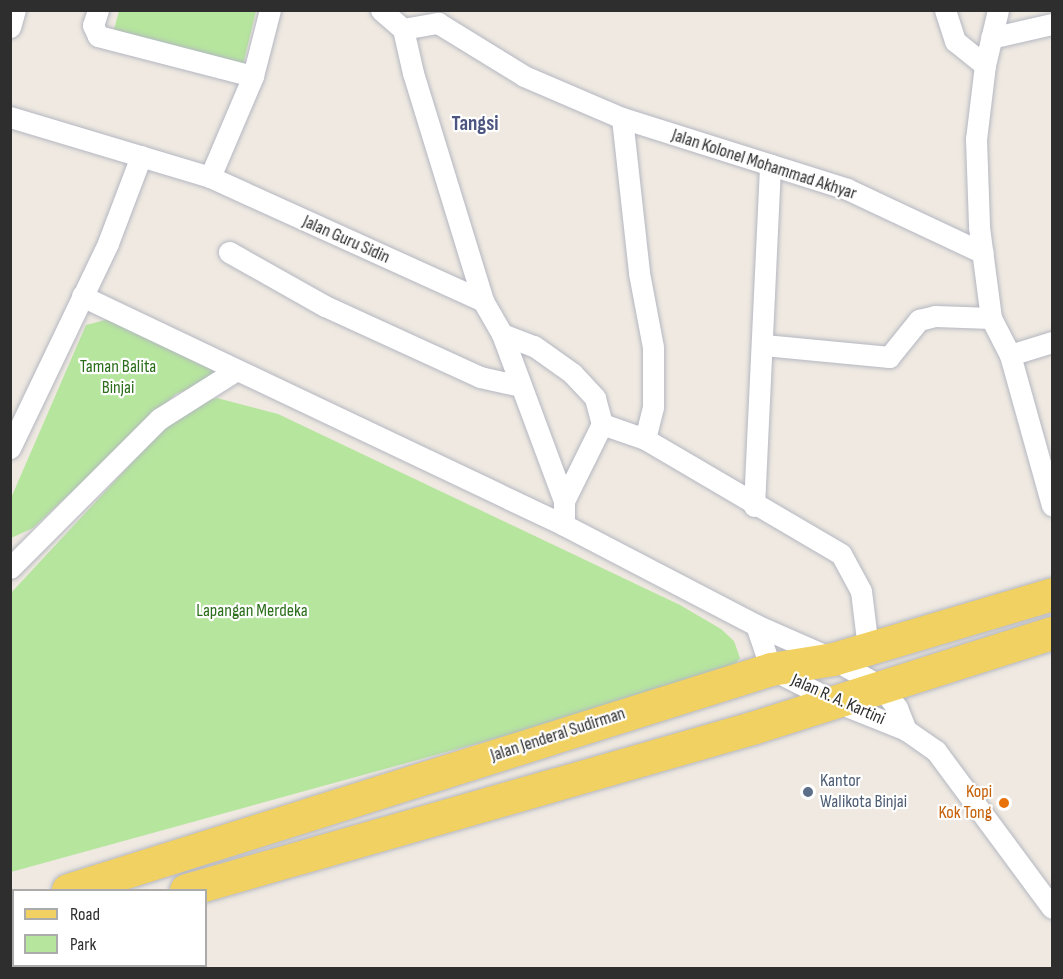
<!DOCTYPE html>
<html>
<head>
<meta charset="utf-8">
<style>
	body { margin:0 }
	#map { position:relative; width:1063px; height:979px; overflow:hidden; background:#efe9e1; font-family:"Sofia Sans Condensed",sans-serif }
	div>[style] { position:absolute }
	.green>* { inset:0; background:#b6e59e }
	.roads { filter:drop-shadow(0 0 2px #b4b7c1) drop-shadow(0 0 2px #b4b7c1) }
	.minor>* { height:21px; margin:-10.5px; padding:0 10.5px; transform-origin:10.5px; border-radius:10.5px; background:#fff }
	.primary>* { height:33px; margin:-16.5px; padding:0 16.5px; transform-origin:16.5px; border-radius:16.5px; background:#f2d163 }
	.dots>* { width:16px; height:16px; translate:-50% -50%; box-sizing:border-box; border:3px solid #fff; border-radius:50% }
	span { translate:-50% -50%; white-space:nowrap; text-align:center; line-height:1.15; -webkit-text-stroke:4.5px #fff; paint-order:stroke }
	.street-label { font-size:18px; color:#2e2e2e }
	.park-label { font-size:18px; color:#2c6e1b }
	.service-label { font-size:18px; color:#4e5e75 }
	.left { translate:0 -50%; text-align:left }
	.food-label { font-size:18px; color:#c56008 }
	.right { translate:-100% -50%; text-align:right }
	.quarter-label { font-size:21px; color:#4d5680; font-weight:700 }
	.frame { position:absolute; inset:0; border:12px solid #2e2e2e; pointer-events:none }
	.legend { position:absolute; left:12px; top:889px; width:195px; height:78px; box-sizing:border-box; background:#fff; border:2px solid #ababab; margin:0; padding:8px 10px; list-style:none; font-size:18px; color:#2e2e2e }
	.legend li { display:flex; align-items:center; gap:12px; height:30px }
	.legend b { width:30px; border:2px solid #ababab }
</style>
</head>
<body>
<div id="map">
	<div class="green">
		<i style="clip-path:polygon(119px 11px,256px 11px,243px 65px,113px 33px)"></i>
		<i style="clip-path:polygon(109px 319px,210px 366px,217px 378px,176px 394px,33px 528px,11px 538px,11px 498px,86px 325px)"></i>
		<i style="clip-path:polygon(217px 398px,278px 414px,680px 605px,721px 629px,734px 641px,740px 658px,726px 675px,11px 872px,11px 593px,167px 425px,201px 402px)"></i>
	</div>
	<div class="roads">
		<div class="minor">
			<i style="left:98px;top:10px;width:16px;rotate:108deg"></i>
			<i style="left:93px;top:25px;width:12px;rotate:66deg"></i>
			<i style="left:98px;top:36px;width:160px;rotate:14.5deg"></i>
			<i style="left:381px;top:10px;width:29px;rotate:41deg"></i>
			<i style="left:403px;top:29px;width:45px;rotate:77.2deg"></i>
			<i style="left:413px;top:73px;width:239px;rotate:72.9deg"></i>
			<i style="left:483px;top:301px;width:38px;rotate:60deg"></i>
			<i style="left:502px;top:334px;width:178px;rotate:69.6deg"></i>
			<i style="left:564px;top:501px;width:24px;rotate:90deg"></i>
			<i style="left:945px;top:10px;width:33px;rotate:72deg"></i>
			<i style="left:955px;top:41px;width:38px;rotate:39deg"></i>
			<i style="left:998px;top:10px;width:57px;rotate:103.3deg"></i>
			<i style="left:985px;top:65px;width:75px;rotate:96.9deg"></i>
			<i style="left:976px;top:139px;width:88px;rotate:88deg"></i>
			<i style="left:979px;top:227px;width:92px;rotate:82.5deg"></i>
			<i style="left:991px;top:318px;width:42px;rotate:62.8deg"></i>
			<i style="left:1010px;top:355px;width:156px;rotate:74.4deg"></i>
			<i style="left:10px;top:27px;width:18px;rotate:-74deg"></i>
			<i style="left:403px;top:29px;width:36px;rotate:-10deg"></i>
			<i style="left:438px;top:23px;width:101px;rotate:31.6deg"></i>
			<i style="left:524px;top:76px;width:107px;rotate:23.2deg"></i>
			<i style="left:622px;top:118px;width:236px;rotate:17.5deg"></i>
			<i style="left:847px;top:189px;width:150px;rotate:25.2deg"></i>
			<i style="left:991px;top:38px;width:63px;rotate:-12.9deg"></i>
			<i style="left:10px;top:117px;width:209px;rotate:16.7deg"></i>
			<i style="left:210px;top:177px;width:300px;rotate:24.4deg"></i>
			<i style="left:622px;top:118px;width:156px;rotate:83.7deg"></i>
			<i style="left:639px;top:273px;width:75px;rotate:79.3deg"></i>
			<i style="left:653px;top:347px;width:60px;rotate:90deg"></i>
			<i style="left:653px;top:407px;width:33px;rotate:104deg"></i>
			<i style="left:210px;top:177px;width:110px;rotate:-66.9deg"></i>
			<i style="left:253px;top:76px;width:68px;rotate:-75.6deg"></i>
			<i style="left:229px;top:252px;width:110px;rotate:29.4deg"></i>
			<i style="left:325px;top:306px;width:170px;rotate:24.6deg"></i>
			<i style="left:480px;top:377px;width:42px;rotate:12.4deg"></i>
			<i style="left:82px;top:296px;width:534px;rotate:25.41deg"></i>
			<i style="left:564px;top:525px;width:216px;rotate:27.5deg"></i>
			<i style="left:756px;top:625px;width:84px;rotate:23.8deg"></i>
			<i style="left:833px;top:659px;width:54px;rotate:29.9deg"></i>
			<i style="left:880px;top:686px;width:28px;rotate:52deg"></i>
			<i style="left:897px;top:708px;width:24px;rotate:68deg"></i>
			<i style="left:502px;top:334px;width:34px;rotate:21deg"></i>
			<i style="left:534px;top:346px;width:47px;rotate:35.4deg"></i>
			<i style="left:572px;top:373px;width:34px;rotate:47deg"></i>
			<i style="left:595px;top:398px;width:27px;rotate:75deg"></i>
			<i style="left:602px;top:424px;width:86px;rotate:116.3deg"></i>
			<i style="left:764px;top:345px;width:126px;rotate:5.5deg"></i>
			<i style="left:889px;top:357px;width:48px;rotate:-51deg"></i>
			<i style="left:919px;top:320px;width:16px;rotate:-14deg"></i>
			<i style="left:935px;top:316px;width:56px;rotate:2deg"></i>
			<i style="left:1010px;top:355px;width:44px;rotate:-17.2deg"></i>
			<i style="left:602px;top:424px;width:46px;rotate:19.2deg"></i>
			<i style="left:645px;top:439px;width:227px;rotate:30.4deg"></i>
			<i style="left:841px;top:554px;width:42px;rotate:61.6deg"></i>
			<i style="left:861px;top:591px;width:57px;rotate:83deg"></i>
			<i style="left:10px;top:448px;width:227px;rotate:-64.4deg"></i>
			<i style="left:108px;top:243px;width:93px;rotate:-69.2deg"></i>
			<i style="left:754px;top:506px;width:342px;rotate:-87.3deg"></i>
			<i style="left:10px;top:568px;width:211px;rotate:-45deg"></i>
			<i style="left:159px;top:419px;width:90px;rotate:-32.3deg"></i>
			<i style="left:756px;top:625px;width:46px;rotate:71.2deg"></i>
			<i style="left:771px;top:669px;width:71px;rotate:26.9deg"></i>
			<i style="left:834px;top:701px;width:78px;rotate:21.9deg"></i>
			<i style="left:906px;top:730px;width:37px;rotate:35deg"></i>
			<i style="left:936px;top:751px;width:195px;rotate:53.5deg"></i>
		</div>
		<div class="primary">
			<i style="left:68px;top:890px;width:737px;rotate:-17.45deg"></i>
			<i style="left:771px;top:669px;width:63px;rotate:-9.2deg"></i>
			<i style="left:833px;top:659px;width:228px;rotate:-16.5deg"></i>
			<i style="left:186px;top:890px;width:589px;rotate:-15.97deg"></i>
			<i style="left:752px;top:728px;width:315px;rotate:-17.6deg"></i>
			<i style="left:10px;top:912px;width:4px;rotate:-27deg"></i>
			<i style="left:79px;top:966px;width:4px;rotate:27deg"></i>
		</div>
	</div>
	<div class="dots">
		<i style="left:808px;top:792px;background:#5c6f8a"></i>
		<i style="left:1004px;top:803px;background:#e8710a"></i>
	</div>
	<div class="street-label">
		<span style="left:764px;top:165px;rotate:18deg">Jalan Kolonel Mohammad Akhyar</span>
		<span style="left:346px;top:240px;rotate:24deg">Jalan Guru Sidin</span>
		<span style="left:838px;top:700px;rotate:24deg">Jalan R. A. Kartini</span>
		<span style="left:558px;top:735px;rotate:-18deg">Jalan Jenderal Sudirman</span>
	</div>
	<div class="park-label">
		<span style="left:118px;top:378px">Taman Balita<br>Binjai</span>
		<span style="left:252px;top:611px">Lapangan Merdeka</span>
	</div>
	<div class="service-label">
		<span class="left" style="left:820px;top:792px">Kantor<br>Walikota Binjai</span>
	</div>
	<div class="food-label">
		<span class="right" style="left:992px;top:803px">Kopi<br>Kok Tong</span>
	</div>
	<div class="quarter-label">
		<span style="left:475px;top:124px">Tangsi</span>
	</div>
	<div class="frame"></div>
	<ul class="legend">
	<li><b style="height:8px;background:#f2d163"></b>Road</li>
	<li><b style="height:16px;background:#b6e59e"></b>Park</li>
	</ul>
</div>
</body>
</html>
